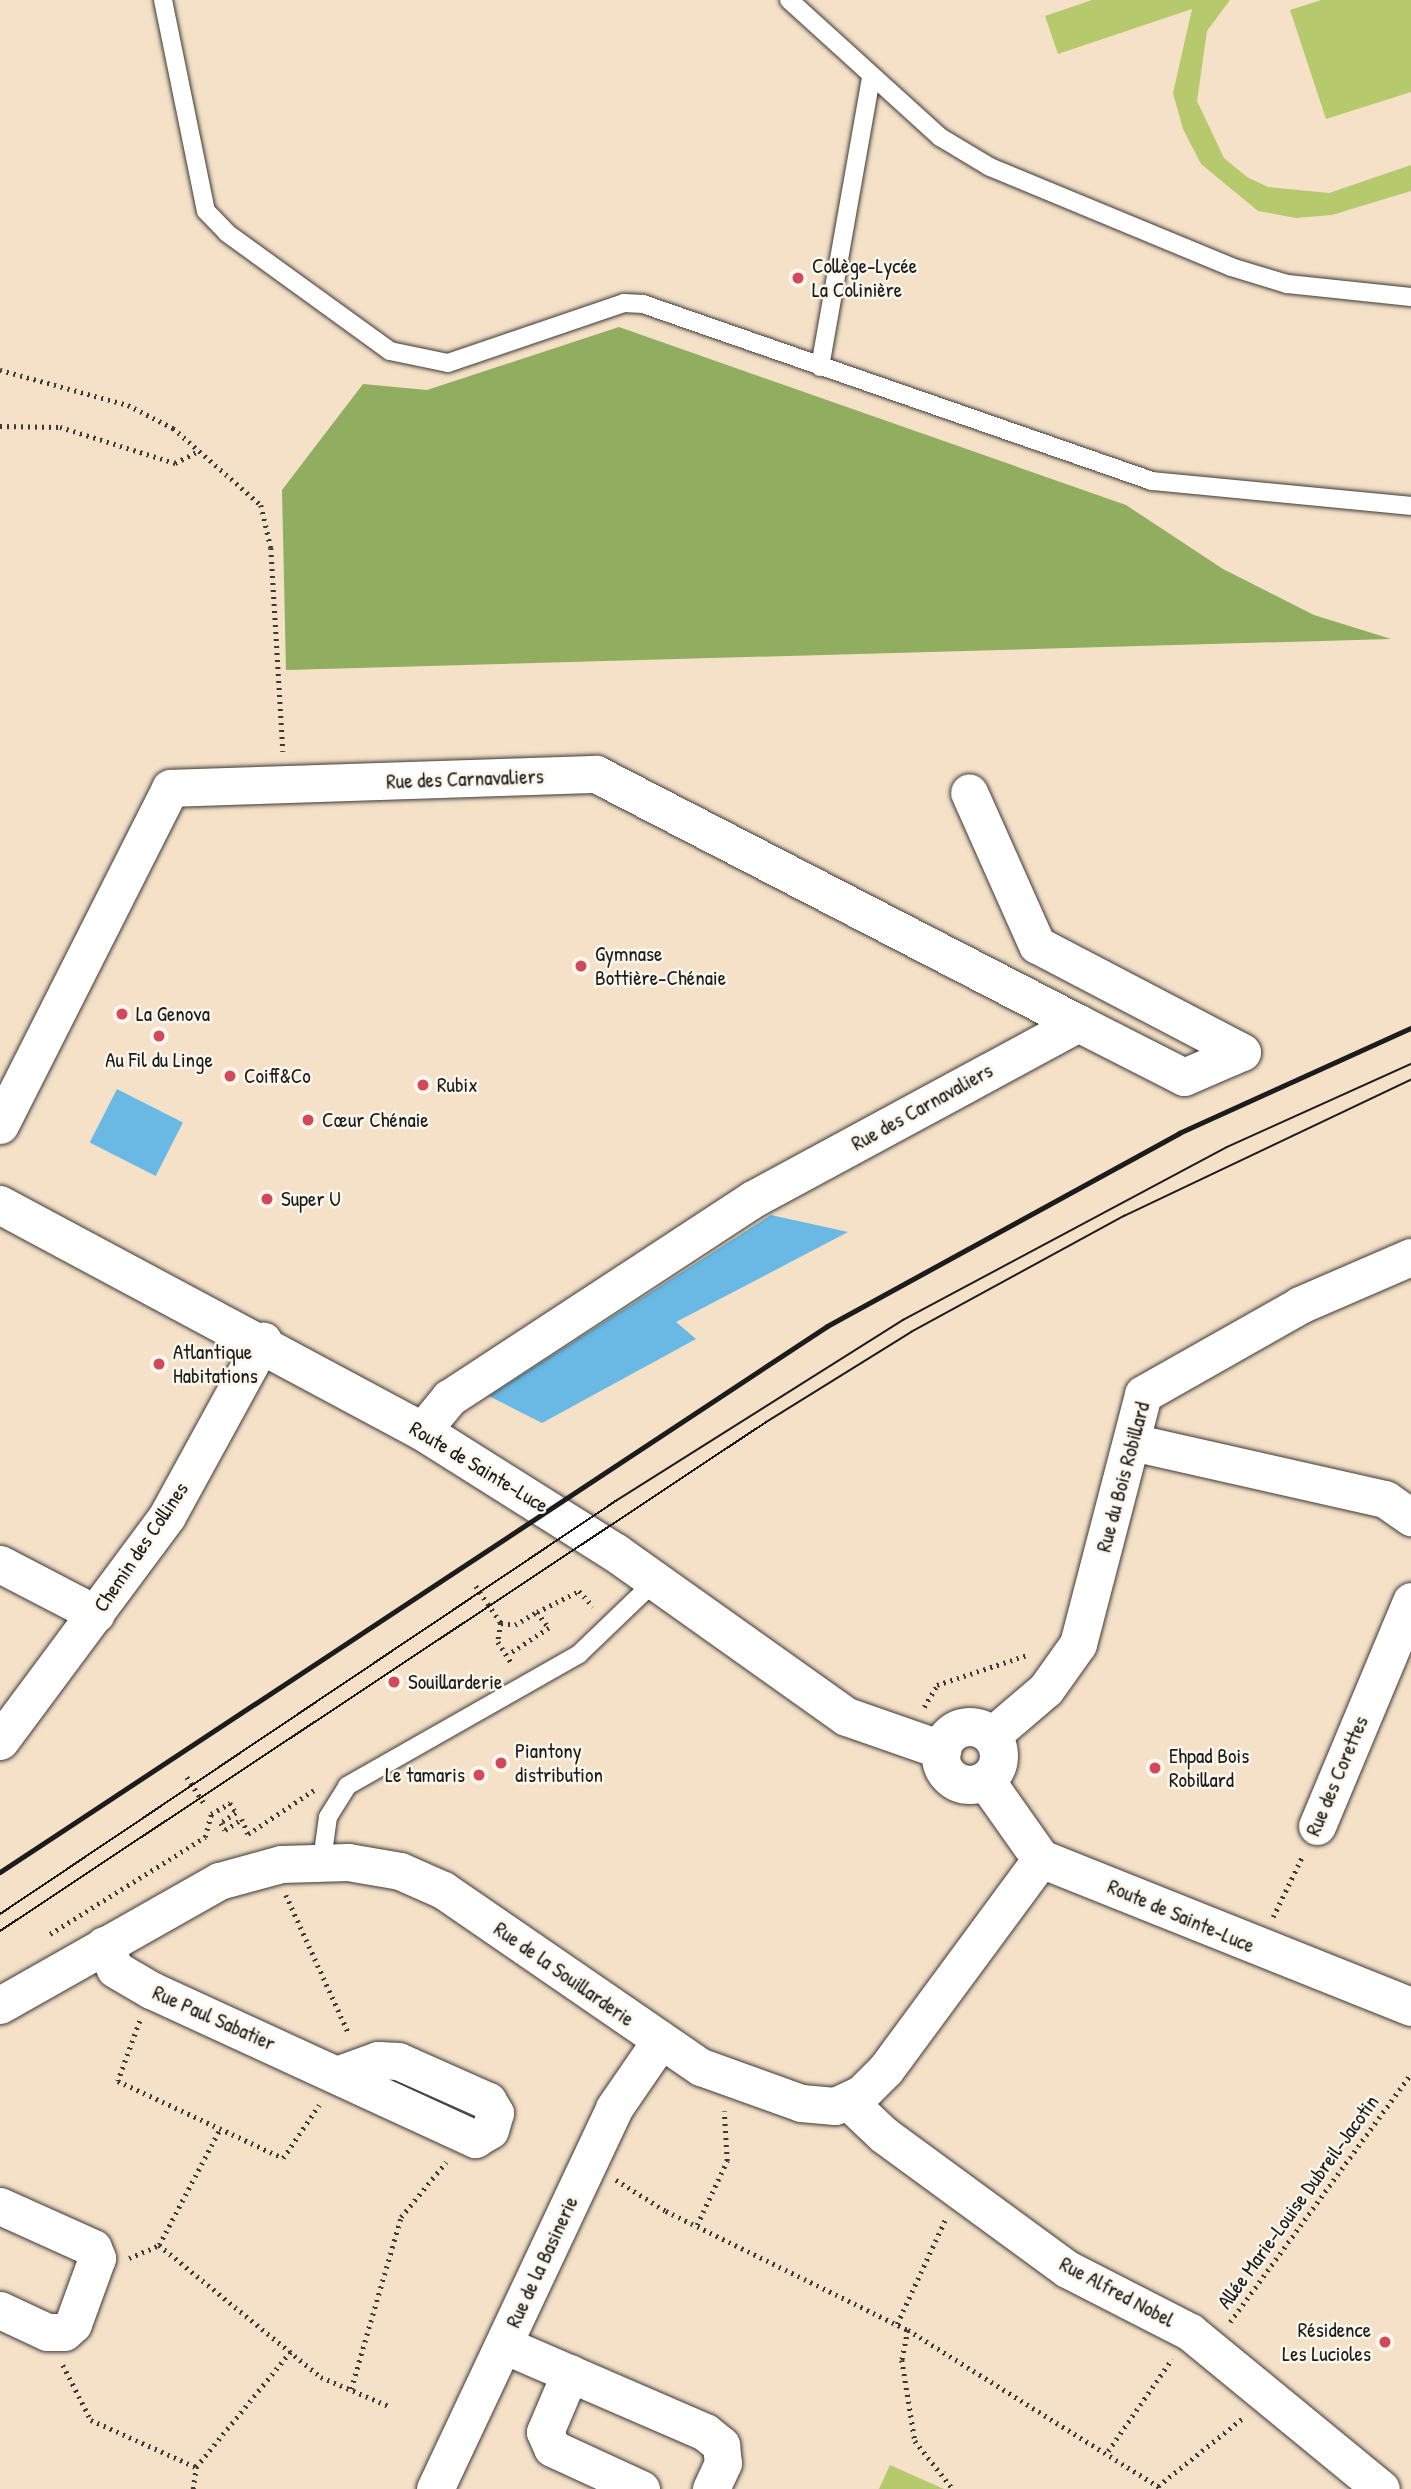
<!DOCTYPE html>
<html>
<head>
<meta charset="utf-8">
<style>
	body { margin:0 }
	#map { position:relative; width:1411px; height:2489px; overflow:hidden; background:#f5e1c8; font-family:"Patrick Hand",sans-serif }
	div>[style] { position:absolute }
	.green>* { inset:0; background:#b7c96d }
	.forest>* { inset:0; background:#91ad60 }
	.water>* { inset:0; background:#69b9e4; transform-origin:0 0 }
	.path>* { height:4.5px; margin-top:-2.25px; transform-origin:0; background:repeating-linear-gradient(90deg,#3d3a36 0 2px,transparent 0 7px) }
	.roads { filter:drop-shadow(0 0 2px #3d3a36) drop-shadow(0 0 2px #3d3a36) }
	.lane>* { height:18px; margin:-9px; padding:0 9px; transform-origin:9px; border-radius:9px; background:#fff }
	.street>* { height:37px; margin:-18.5px; padding:0 18.5px; transform-origin:18.5px; border-radius:18.5px; background:#fff }
	.secondary>* { height:38px; margin:-19px; padding:0 19px; transform-origin:19px; border-radius:19px; background:#fff }
	.secondary>.ring { margin:-19px; padding:0; box-sizing:content-box; background:none; border:38px solid #fff; border-radius:50% }
	.tram>* { height:2px; margin:-1px; padding:0 1px; transform-origin:1px; border-radius:1px; background:#1c1c1c }
	.rail>* { height:5px; margin:-2.5px; padding:0 2.5px; transform-origin:2.5px; border-radius:2.5px; background:#1c1c1c }
	.dots>* { width:19px; height:19px; translate:-50% -50%; box-sizing:border-box; border:4px solid #fbf7ec; border-radius:50% }
	span { translate:-50% -50%; white-space:nowrap; text-align:center; line-height:1.15; -webkit-text-stroke:5px #fbf7ec; paint-order:stroke }
	.poi-label { font-size:21px; color:#1c1c1c }
	.left { translate:0 -50%; text-align:left }
	.right { translate:-100% -50%; text-align:right }
	.street-label { font-size:21px; color:#1c1c1c }
</style>
</head>
<body>
<div id="map">
	<div class="green">
		<i style="clip-path:polygon(1092px 0,1230px 0,1207px 31px,1197px 101px,1224px 158px,1247px 177px,1268px 187px,1329px 193px,1411px 165px,1411px 191px,1332px 215px,1296px 218px,1258px 211px,1201px 164px,1183px 129px,1173px 93px,1192px 9px,1058px 54px,1045px 16px)"></i>
		<i style="clip-path:polygon(1321px 0,1411px 0,1411px 92px,1326px 119px,1290px 10px)"></i>
		<i style="clip-path:polygon(890px 2465px,944px 2489px,879px 2489px)"></i>
	</div>
	<div class="forest">
		<i style="clip-path:polygon(619px 327px,1126px 505px,1223px 569px,1314px 615px,1391px 639px,286px 670px,282px 490px,363px 384px,427px 390px)"></i>
	</div>
	<div class="water">
		<i style="left:117px;top:1089px;width:74px;height:60px;rotate:27deg"></i>
		<i style="clip-path:polygon(771px 1215px,848px 1232px,676px 1322px,696px 1339px,542px 1423px,489px 1396px)"></i>
	</div>
	<div class="path">
		<i style="left:0;top:370px;width:133px;rotate:15.3deg"></i>
		<i style="left:128px;top:405px;width:51px;rotate:27.1deg"></i>
		<i style="left:173px;top:428px;width:117px;rotate:41.2deg"></i>
		<i style="left:261px;top:505px;width:44px;rotate:76.9deg"></i>
		<i style="left:271px;top:548px;width:204px;rotate:86.6deg"></i>
		<i style="left:0;top:426px;width:60px;rotate:1deg"></i>
		<i style="left:60px;top:427px;width:121px;rotate:17.4deg"></i>
		<i style="left:175px;top:463px;width:28px;rotate:-27deg"></i>
		<i style="left:476px;top:1586px;width:45px;rotate:56deg"></i>
		<i style="left:537px;top:1612px;width:47px;rotate:-26.6deg"></i>
		<i style="left:579px;top:1591px;width:21px;rotate:47deg"></i>
		<i style="left:501px;top:1623px;width:14px;rotate:8deg"></i>
		<i style="left:515px;top:1625px;width:26px;rotate:-31deg"></i>
		<i style="left:537px;top:1612px;width:20px;rotate:53deg"></i>
		<i style="left:549px;top:1628px;width:49px;rotate:146.6deg"></i>
		<i style="left:501px;top:1623px;width:19px;rotate:99deg"></i>
		<i style="left:498px;top:1642px;width:27px;rotate:57deg"></i>
		<i style="left:924px;top:1707px;width:26px;rotate:-59deg"></i>
		<i style="left:937px;top:1685px;width:95px;rotate:-18.4deg"></i>
		<i style="left:187px;top:1777px;width:31px;rotate:57deg"></i>
		<i style="left:248px;top:1834px;width:79px;rotate:-33.7deg"></i>
		<i style="left:286px;top:1895px;width:153px;rotate:65.6deg"></i>
		<i style="left:1273px;top:1917px;width:69px;rotate:-64.2deg"></i>
		<i style="left:50px;top:1934px;width:183px;rotate:-32deg"></i>
		<i style="left:205px;top:1837px;width:24px;rotate:-75deg"></i>
		<i style="left:211px;top:1814px;width:22px;rotate:-30deg"></i>
		<i style="left:230px;top:1803px;width:12px;rotate:59deg"></i>
		<i style="left:236px;top:1813px;width:18px;rotate:146deg"></i>
		<i style="left:221px;top:1823px;width:8px;rotate:60deg"></i>
		<i style="left:225px;top:1830px;width:20px;rotate:-33deg"></i>
		<i style="left:242px;top:1819px;width:16px;rotate:68deg"></i>
		<i style="left:140px;top:2021px;width:64px;rotate:110.1deg"></i>
		<i style="left:118px;top:2081px;width:182px;rotate:25deg"></i>
		<i style="left:283px;top:2158px;width:64px;rotate:-55.8deg"></i>
		<i style="left:616px;top:2180px;width:59px;rotate:31.8deg"></i>
		<i style="left:666px;top:2211px;width:270px;rotate:26.2deg"></i>
		<i style="left:908px;top:2330px;width:300px;rotate:32deg"></i>
		<i style="left:697px;top:2225px;width:71px;rotate:-64.9deg"></i>
		<i style="left:727px;top:2161px;width:50px;rotate:-93.4deg"></i>
		<i style="left:159px;top:2245px;width:131px;rotate:-62.3deg"></i>
		<i style="left:129px;top:2258px;width:33px;rotate:-23deg"></i>
		<i style="left:159px;top:2245px;width:209px;rotate:39.2deg"></i>
		<i style="left:321px;top:2377px;width:76px;rotate:23.2deg"></i>
		<i style="left:1230px;top:2322px;width:307px;rotate:-53.9deg"></i>
		<i style="left:897px;top:2324px;width:115px;rotate:-65.2deg"></i>
		<i style="left:908px;top:2330px;width:31px;rotate:101deg"></i>
		<i style="left:902px;top:2360px;width:82px;rotate:80.9deg"></i>
		<i style="left:915px;top:2441px;width:61px;rotate:51.6deg"></i>
		<i style="left:63px;top:2365px;width:62px;rotate:63deg"></i>
		<i style="left:91px;top:2420px;width:115px;rotate:24.1deg"></i>
		<i style="left:196px;top:2467px;width:149px;rotate:-50.7deg"></i>
		<i style="left:351px;top:2389px;width:179px;rotate:-73.8deg"></i>
		<i style="left:401px;top:2217px;width:71px;rotate:-50.7deg"></i>
		<i style="left:1108px;top:2451px;width:112px;rotate:-55.2deg"></i>
		<i style="left:1158px;top:2486px;width:110px;rotate:-38.7deg"></i>
		<i style="left:193px;top:2489px;width:22px;rotate:-82deg"></i>
	</div>
	<div class="roads">
		<div class="lane">
			<i style="left:163px;top:0;width:215px;rotate:78.5deg"></i>
			<i style="left:206px;top:211px;width:30px;rotate:46deg"></i>
			<i style="left:227px;top:233px;width:201px;rotate:35.9deg"></i>
			<i style="left:390px;top:351px;width:59px;rotate:11.7deg"></i>
			<i style="left:448px;top:363px;width:186px;rotate:-18.8deg"></i>
			<i style="left:624px;top:303px;width:19px;rotate:3deg"></i>
			<i style="left:643px;top:304px;width:539px;rotate:19.17deg"></i>
			<i style="left:1152px;top:481px;width:260px;rotate:5.5deg"></i>
			<i style="left:789px;top:0;width:204px;rotate:42.2deg"></i>
			<i style="left:940px;top:137px;width:58px;rotate:31deg"></i>
			<i style="left:990px;top:167px;width:261px;rotate:22.5deg"></i>
			<i style="left:1231px;top:267px;width:59px;rotate:16.9deg"></i>
			<i style="left:1287px;top:284px;width:125px;rotate:6deg"></i>
			<i style="left:820px;top:367px;width:293px;rotate:-80deg"></i>
			<i style="left:322px;top:1860px;width:43px;rotate:-82.1deg"></i>
			<i style="left:328px;top:1817px;width:36px;rotate:-58deg"></i>
			<i style="left:347px;top:1786px;width:267px;rotate:-29.6deg"></i>
			<i style="left:579px;top:1654px;width:104px;rotate:-43.8deg"></i>
		</div>
		<div class="street">
			<i style="left:0;top:1125px;width:377px;rotate:-63.2deg"></i>
			<i style="left:170px;top:788px;width:426px;rotate:-1.9deg"></i>
			<i style="left:596px;top:774px;width:543px;rotate:27.32deg"></i>
			<i style="left:422px;top:1431px;width:43px;rotate:-50.7deg"></i>
			<i style="left:449px;top:1398px;width:363px;rotate:-33.2deg"></i>
			<i style="left:753px;top:1199px;width:370px;rotate:-28.4deg"></i>
			<i style="left:1078px;top:1023px;width:119px;rotate:27deg"></i>
			<i style="left:1184px;top:1077px;width:63px;rotate:-23.3deg"></i>
			<i style="left:1242px;top:1052px;width:231px;rotate:-152.4deg"></i>
			<i style="left:1037px;top:945px;width:167px;rotate:-114deg"></i>
			<i style="left:1132px;top:1442px;width:259px;rotate:12.7deg"></i>
			<i style="left:1385px;top:1499px;width:32px;rotate:35deg"></i>
			<i style="left:0;top:1564px;width:108px;rotate:27.5deg"></i>
			<i style="left:991px;top:1736px;width:72px;rotate:-40.5deg"></i>
			<i style="left:1046px;top:1689px;width:55px;rotate:-54.6deg"></i>
			<i style="left:1078px;top:1644px;width:258px;rotate:-75.4deg"></i>
			<i style="left:1143px;top:1394px;width:180px;rotate:-29.5deg"></i>
			<i style="left:1300px;top:1305px;width:121px;rotate:-23.4deg"></i>
			<i style="left:0;top:1741px;width:280px;rotate:-53.4deg"></i>
			<i style="left:167px;top:1516px;width:200px;rotate:-61.3deg"></i>
			<i style="left:1317px;top:1826px;width:244px;rotate:-67.3deg"></i>
			<i style="left:104px;top:1945px;width:26px;rotate:65deg"></i>
			<i style="left:115px;top:1969px;width:42px;rotate:30.3deg"></i>
			<i style="left:151px;top:1990px;width:357px;rotate:24.7deg"></i>
			<i style="left:475px;top:2139px;width:17px;rotate:-31deg"></i>
			<i style="left:490px;top:2130px;width:18px;rotate:-74deg"></i>
			<i style="left:495px;top:2113px;width:14px;rotate:-120deg"></i>
			<i style="left:488px;top:2101px;width:98px;rotate:-156deg"></i>
			<i style="left:398px;top:2061px;width:20px;rotate:-177deg"></i>
			<i style="left:378px;top:2060px;width:41px;rotate:160.3deg"></i>
			<i style="left:0;top:2005px;width:252px;rotate:-29.5deg"></i>
			<i style="left:219px;top:1881px;width:64px;rotate:-15.3deg"></i>
			<i style="left:281px;top:1864px;width:67px;rotate:-1.7deg"></i>
			<i style="left:348px;top:1862px;width:53px;rotate:9.8deg"></i>
			<i style="left:400px;top:1871px;width:47px;rotate:23.8deg"></i>
			<i style="left:443px;top:1890px;width:313px;rotate:34.5deg"></i>
			<i style="left:701px;top:2067px;width:106px;rotate:19.8deg"></i>
			<i style="left:801px;top:2103px;width:34px;rotate:5deg"></i>
			<i style="left:835px;top:2106px;width:29px;rotate:-25deg"></i>
			<i style="left:861px;top:2094px;width:35px;rotate:-45deg"></i>
			<i style="left:886px;top:2069px;width:261px;rotate:-53.6deg"></i>
			<i style="left:849px;top:2102px;width:48px;rotate:43.3deg"></i>
			<i style="left:884px;top:2135px;width:227px;rotate:36.2deg"></i>
			<i style="left:1067px;top:2269px;width:138px;rotate:27.1deg"></i>
			<i style="left:1190px;top:2332px;width:247px;rotate:39.4deg"></i>
			<i style="left:0;top:2206px;width:102px;rotate:24.3deg"></i>
			<i style="left:93px;top:2248px;width:11px;rotate:68deg"></i>
			<i style="left:97px;top:2258px;width:70px;rotate:110deg"></i>
			<i style="left:73px;top:2324px;width:12px;rotate:138deg"></i>
			<i style="left:64px;top:2332px;width:17px;rotate:180deg"></i>
			<i style="left:47px;top:2332px;width:52px;rotate:-154.9deg"></i>
			<i style="left:504px;top:2345px;width:219px;rotate:23.4deg"></i>
			<i style="left:705px;top:2432px;width:21px;rotate:39deg"></i>
			<i style="left:721px;top:2445px;width:18px;rotate:84deg"></i>
			<i style="left:723px;top:2463px;width:29px;rotate:115deg"></i>
			<i style="left:570px;top:2373px;width:64px;rotate:113deg"></i>
			<i style="left:545px;top:2432px;width:17px;rotate:66deg"></i>
			<i style="left:552px;top:2448px;width:98px;rotate:24.7deg"></i>
			<i style="left:435px;top:2489px;width:421px;rotate:-64.8deg"></i>
			<i style="left:614px;top:2108px;width:81px;rotate:-55.5deg"></i>
		</div>
		<div class="secondary">
			<i style="left:0;top:1205px;width:479px;rotate:28.2deg"></i>
			<i style="left:422px;top:1431px;width:229px;rotate:32.2deg"></i>
			<i style="left:616px;top:1553px;width:283px;rotate:35.4deg"></i>
			<i style="left:847px;top:1717px;width:101px;rotate:19.2deg"></i>
			<i class="ring" style="left:941px;top:1727px;width:20px;height:20px"></i>
			<i style="left:986px;top:1781px;width:95px;rotate:54.8deg"></i>
			<i style="left:1041px;top:1859px;width:399px;rotate:21.8deg"></i>
		</div>
	</div>
	<div class="tram">
		<i style="left:0;top:1914px;width:743px;rotate:-33.86deg"></i>
		<i style="left:617px;top:1500px;width:338px;rotate:-32.2deg"></i>
		<i style="left:903px;top:1320px;width:367px;rotate:-28.1deg"></i>
		<i style="left:1227px;top:1147px;width:202px;rotate:-24.3deg"></i>
		<i style="left:0;top:1931px;width:920px;rotate:-33.6deg"></i>
		<i style="left:766px;top:1422px;width:171px;rotate:-31.8deg"></i>
		<i style="left:911px;top:1332px;width:243px;rotate:-28.6deg"></i>
		<i style="left:1124px;top:1216px;width:318px;rotate:-25.4deg"></i>
	</div>
	<div class="rail">
		<i style="left:0;top:1872px;width:991px;rotate:-33.43deg"></i>
		<i style="left:827px;top:1326px;width:401px;rotate:-28.7deg"></i>
		<i style="left:1179px;top:1133px;width:255px;rotate:-24.4deg"></i>
	</div>
	<div class="dots">
		<i style="left:798px;top:278px;background:#d1495b"></i>
		<i style="left:581px;top:966px;background:#d1495b"></i>
		<i style="left:122px;top:1014px;background:#d1495b"></i>
		<i style="left:159px;top:1036px;background:#d1495b"></i>
		<i style="left:230px;top:1076px;background:#d1495b"></i>
		<i style="left:423px;top:1085px;background:#d1495b"></i>
		<i style="left:308px;top:1120px;background:#d1495b"></i>
		<i style="left:267px;top:1199px;background:#d1495b"></i>
		<i style="left:159px;top:1364px;background:#d1495b"></i>
		<i style="left:394px;top:1682px;background:#d1495b"></i>
		<i style="left:501px;top:1763px;background:#d1495b"></i>
		<i style="left:1155px;top:1768px;background:#d1495b"></i>
		<i style="left:479px;top:1775px;background:#d1495b"></i>
		<i style="left:1385px;top:2342px;background:#d1495b"></i>
	</div>
	<div class="poi-label">
		<span class="left" style="left:812px;top:278px">Collège-Lycée<br>La Colinière</span>
		<span class="left" style="left:595px;top:966px">Gymnase<br>Bottière-Chénaie</span>
		<span class="left" style="left:136px;top:1014px">La Genova</span>
		<span style="left:159px;top:1060px">Au Fil du Linge</span>
		<span class="left" style="left:244px;top:1076px">Coiff&amp;Co</span>
		<span class="left" style="left:437px;top:1085px">Rubix</span>
		<span class="left" style="left:322px;top:1120px">Cœur Chénaie</span>
		<span class="left" style="left:281px;top:1199px">Super U</span>
		<span class="left" style="left:173px;top:1364px">Atlantique<br>Habitations</span>
		<span class="left" style="left:408px;top:1682px">Souillarderie</span>
		<span class="left" style="left:515px;top:1763px">Piantony<br>distribution</span>
		<span class="left" style="left:1169px;top:1768px">Ehpad Bois<br>Robillard</span>
		<span class="right" style="left:465px;top:1775px">Le tamaris</span>
		<span class="right" style="left:1371px;top:2342px">Résidence<br>Les Lucioles</span>
	</div>
	<div class="street-label">
		<span style="left:465px;top:779px;rotate:-2deg">Rue des Carnavaliers</span>
		<span style="left:922px;top:1107px;rotate:-29deg">Rue des Carnavaliers</span>
		<span style="left:479px;top:1467px;rotate:31deg">Route de Sainte-Luce</span>
		<span style="left:1123px;top:1477px;rotate:-75deg">Rue du Bois Robillard</span>
		<span style="left:141px;top:1547px;rotate:-56deg">Chemin des Collines</span>
		<span style="left:1337px;top:1776px;rotate:-67deg">Rue des Corettes</span>
		<span style="left:1181px;top:1916px;rotate:23deg">Route de Sainte-Luce</span>
		<span style="left:564px;top:1974px;rotate:35deg">Rue de la Souillarderie</span>
		<span style="left:214px;top:2018px;rotate:24deg">Rue Paul Sabatier</span>
		<span style="left:1298px;top:2202px;rotate:-54deg">Allée Marie-Louise Dubreil-Jacotin</span>
		<span style="left:542px;top:2262px;rotate:-65deg">Rue de la Basinerie</span>
		<span style="left:1117px;top:2292px;rotate:28deg">Rue Alfred Nobel</span>
	</div>
</div>
</body>
</html>
